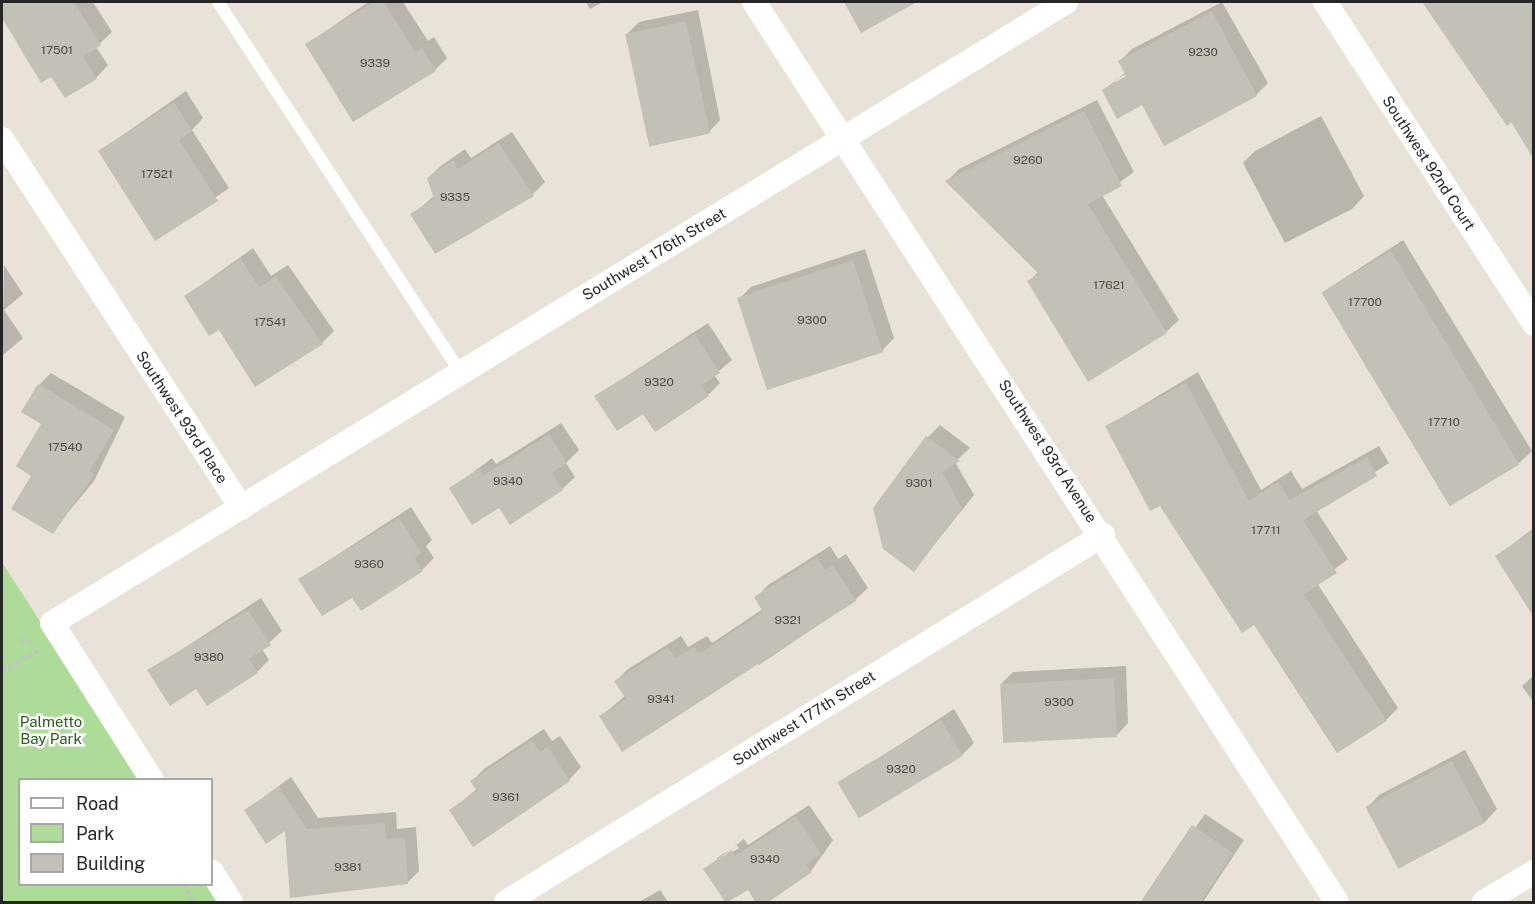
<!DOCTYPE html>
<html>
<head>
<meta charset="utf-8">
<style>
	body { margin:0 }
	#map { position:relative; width:1535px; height:904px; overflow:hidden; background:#e8e2d8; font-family:"Public Sans",sans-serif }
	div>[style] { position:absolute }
	.green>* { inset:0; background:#acdc98 }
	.shadow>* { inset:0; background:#0003 }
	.building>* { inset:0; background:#c3c0b7; transform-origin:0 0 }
	.path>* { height:4px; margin-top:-2px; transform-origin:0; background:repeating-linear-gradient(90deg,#c2c2c2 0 4.5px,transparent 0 7.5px) }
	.lane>* { height:12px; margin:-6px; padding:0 6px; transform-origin:6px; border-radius:6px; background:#fff }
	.street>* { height:24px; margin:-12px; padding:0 12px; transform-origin:12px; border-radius:12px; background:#fff }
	span { translate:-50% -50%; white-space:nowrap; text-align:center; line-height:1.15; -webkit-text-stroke:5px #fff; paint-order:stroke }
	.number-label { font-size:12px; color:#4d4c4a }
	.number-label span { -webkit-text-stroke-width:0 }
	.street-label { font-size:15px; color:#262626 }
	.park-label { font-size:15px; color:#285d1d }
	.frame { position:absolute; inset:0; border:3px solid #262626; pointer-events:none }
	.legend { position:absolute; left:18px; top:778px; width:195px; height:108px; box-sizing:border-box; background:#fff; border:2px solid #a8a8a8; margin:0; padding:8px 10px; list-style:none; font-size:18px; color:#262626 }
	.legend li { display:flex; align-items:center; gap:12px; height:30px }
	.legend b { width:30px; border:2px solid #a8a8a8 }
</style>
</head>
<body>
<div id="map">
	<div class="green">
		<i style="clip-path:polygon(2px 562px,141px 779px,20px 780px,20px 884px,208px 885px,219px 902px,2px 902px)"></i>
	</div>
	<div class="shadow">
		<i style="clip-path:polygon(4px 2px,93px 2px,112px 32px,96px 47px,108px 65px,96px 78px,52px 74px,42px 81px,2px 15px)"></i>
		<i style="clip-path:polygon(368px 2px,403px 2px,428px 41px,434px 37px,447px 58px,435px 70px,307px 44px)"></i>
		<i style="clip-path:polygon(586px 2px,603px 2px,590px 9px)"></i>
		<i style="clip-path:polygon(845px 2px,914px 2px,862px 31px)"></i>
		<i style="clip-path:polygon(evenodd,1222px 2px,1268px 83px,1256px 95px,1143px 103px,1104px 90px,1126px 72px,1120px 61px,1132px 49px,1222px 2px,1132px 71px,1134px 73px,1115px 84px,1115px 80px,1132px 71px)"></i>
		<i style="clip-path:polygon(1423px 2px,1534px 2px,1534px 153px,1512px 120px,1507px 123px)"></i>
		<i style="clip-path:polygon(698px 10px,720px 120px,708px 133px,627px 34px,639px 22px)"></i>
		<i style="clip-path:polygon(186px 91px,203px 118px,192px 130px,229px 188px,156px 239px,100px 151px)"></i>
		<i style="clip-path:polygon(1097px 100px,1134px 172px,1102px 195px,1179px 320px,1166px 332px,1029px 282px,1039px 271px,947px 181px,959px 169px)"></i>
		<i style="clip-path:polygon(1321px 116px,1364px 196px,1352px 209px,1285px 243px,1243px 163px,1255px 151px)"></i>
		<i style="clip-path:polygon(512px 132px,545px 182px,533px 194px,412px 215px,434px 196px,428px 178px,441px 166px,465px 149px,471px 158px)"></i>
		<i style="clip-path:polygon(1403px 240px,1532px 451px,1519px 463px,1323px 292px)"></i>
		<i style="clip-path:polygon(253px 248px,271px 276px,288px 265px,334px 331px,322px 343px,186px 296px)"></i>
		<i style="clip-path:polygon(865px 249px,894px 338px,882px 351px,739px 299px,751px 287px)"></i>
		<i style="clip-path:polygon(4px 265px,23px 294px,4px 310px,23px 338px,2px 356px)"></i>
		<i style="clip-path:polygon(708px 323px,732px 360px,714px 375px,720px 383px,708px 395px,643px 411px,596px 396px)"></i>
		<i style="clip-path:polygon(1198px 372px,1261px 490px,1291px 471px,1302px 489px,1379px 446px,1389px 463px,1316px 510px,1348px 559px,1317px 583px,1398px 708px,1386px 720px,1255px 623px,1106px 427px)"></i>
		<i style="clip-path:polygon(51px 373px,125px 417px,94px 481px,52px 532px,33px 475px,43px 424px,39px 385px)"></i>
		<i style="clip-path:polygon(561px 423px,579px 450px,566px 463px,575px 477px,562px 489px,499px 505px,451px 489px,492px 458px,496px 464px)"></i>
		<i style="clip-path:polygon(940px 425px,970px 448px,955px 462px,974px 495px,914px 570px,928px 437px)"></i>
		<i style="clip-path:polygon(411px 507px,432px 540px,426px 546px,434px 558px,422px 570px,352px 596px,300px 579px)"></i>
		<i style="clip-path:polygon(1534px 528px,1534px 613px,1497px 556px)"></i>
		<i style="clip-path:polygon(830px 546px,838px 559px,846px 554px,868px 588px,855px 600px,759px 665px,756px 661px,601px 716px,625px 696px,616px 681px,628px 669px,681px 636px,688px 647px,707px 636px,712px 643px,763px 609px,756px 598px,768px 585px)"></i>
		<i style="clip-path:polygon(261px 598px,282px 631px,262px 649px,269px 660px,257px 672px,197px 687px,149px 671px)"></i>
		<i style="clip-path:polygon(1126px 666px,1128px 723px,1116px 736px,1001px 684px,1013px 672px)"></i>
		<i style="clip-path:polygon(1534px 675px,1534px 703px,1522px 686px)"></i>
		<i style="clip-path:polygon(954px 709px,974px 743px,962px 755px,840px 784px)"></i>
		<i style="clip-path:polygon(544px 729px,552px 741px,560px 736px,581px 767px,569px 780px,451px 810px,477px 789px,472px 781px,484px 769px)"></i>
		<i style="clip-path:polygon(1465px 750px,1497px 809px,1485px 822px,1399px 867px,1367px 808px,1379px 795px)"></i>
		<i style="clip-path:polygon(291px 777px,318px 818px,396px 812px,397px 829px,416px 827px,419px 871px,407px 883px,246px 810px)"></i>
		<i style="clip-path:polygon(evenodd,809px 805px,833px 840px,811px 871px,748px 888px,705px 869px,744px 839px,748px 845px,809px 805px,737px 845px,739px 848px,717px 862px,717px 858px,737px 845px)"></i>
		<i style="clip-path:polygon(1205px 814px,1244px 840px,1203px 902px,1142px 902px)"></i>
		<i style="clip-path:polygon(660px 890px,668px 902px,639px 902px)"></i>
	</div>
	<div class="building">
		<i style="clip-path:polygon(2px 2px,74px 2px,101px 45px,83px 57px,97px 79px,65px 98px,51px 77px,41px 83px,2px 18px)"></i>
		<i style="clip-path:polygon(374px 2px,384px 2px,415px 52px,422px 48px,436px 71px,353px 122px,305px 44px)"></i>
		<i style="clip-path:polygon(844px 2px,917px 2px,861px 33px)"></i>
		<i style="clip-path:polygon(1422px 2px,1533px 2px,1533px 158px,1511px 122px,1507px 126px)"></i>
		<i style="clip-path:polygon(1212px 11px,1257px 96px,1164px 146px,1142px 105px,1117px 119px,1102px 90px,1126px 76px,1118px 61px)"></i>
		<i style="left:686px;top:21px;width:115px;height:62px;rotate:78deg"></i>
		<i style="clip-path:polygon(174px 102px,192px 131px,179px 140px,218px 201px,155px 241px,98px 151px)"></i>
		<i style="clip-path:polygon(1084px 111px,1122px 186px,1088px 204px,1167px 333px,1088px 382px,1027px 281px,1039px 274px,945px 181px)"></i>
		<i style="clip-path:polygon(499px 143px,534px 196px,435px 254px,410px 214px,434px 199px,427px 178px,453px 160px,458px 169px)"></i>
		<i style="left:1391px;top:251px;width:249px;height:81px;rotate:59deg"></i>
		<i style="clip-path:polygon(241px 259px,259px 287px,276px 277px,323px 344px,255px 387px,219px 330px,209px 336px,184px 296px)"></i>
		<i style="left:853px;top:260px;width:97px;height:122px;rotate:72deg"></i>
		<i style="clip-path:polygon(695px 334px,720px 373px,701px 385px,709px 396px,655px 432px,643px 414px,617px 431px,594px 396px)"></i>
		<i style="clip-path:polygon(1186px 383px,1249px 501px,1278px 482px,1290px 500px,1367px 457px,1377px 476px,1303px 520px,1337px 573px,1304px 594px,1387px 721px,1337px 753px,1254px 625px,1242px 633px,1160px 506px,1150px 511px,1105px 426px)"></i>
		<i style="clip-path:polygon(38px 384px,114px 430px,89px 472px,94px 475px,53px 534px,11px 509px,31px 476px,16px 466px,41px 424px,21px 412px)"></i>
		<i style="clip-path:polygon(549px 434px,567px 463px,552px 473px,563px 490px,510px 525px,499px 508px,472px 525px,449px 488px,479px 469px,483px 476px)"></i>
		<i style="clip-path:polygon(926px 436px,960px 461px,942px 472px,962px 508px,914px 572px,883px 549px,873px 508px)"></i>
		<i style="clip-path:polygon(399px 518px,421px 553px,414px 558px,423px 571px,361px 611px,352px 598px,322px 616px,298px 579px)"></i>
		<i style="clip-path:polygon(1533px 531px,1533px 616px,1495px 556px)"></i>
		<i style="clip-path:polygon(817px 557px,825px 570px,833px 565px,856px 601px,622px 752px,599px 716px,626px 699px,614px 681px,668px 647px,675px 658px,694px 647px,699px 654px,763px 612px,754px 597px)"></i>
		<i style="clip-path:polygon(248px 610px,271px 645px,249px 659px,258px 673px,207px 706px,196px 689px,170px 706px,147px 670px)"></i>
		<i style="left:1114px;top:678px;width:59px;height:114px;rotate:87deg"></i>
		<i style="left:941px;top:720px;width:42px;height:121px;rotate:59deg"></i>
		<i style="clip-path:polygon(532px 740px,540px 752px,548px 747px,570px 781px,473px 847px,449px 810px,477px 791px,470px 781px)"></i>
		<i style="left:1452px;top:761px;width:70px;height:98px;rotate:62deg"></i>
		<i style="clip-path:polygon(279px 787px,307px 829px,385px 823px,386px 839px,405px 838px,408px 884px,290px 898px,285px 831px,266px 844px,244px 810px)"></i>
		<i style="clip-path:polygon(796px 816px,821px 854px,806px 864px,812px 872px,767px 903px,756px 903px,748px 890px,726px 903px,703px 869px,732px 850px,735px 856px)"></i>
		<i style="clip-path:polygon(1192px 825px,1233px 853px,1200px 903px,1140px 903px)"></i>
	</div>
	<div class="path">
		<i style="left:21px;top:640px;width:11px;rotate:10deg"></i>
		<i style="left:2px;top:670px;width:41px;rotate:-27.8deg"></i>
		<i style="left:183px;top:884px;width:21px;rotate:59deg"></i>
	</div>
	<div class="lane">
		<i style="left:218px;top:2px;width:442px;rotate:56.8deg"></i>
	</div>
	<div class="street">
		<i style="left:754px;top:2px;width:1072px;rotate:57.07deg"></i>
		<i style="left:1325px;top:2px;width:384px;rotate:57deg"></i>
		<i style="left:2px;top:139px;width:440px;rotate:57deg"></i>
		<i style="left:152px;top:780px;width:186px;rotate:-122.5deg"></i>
		<i style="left:52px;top:623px;width:1189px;rotate:-31.48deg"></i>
		<i style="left:212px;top:872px;width:36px;rotate:58deg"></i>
		<i style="left:506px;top:902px;width:701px;rotate:-31.58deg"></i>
		<i style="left:1484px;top:902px;width:58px;rotate:-31deg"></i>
	</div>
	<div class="number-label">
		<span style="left:57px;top:51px">17501</span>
		<span style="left:1203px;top:53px">9230</span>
		<span style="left:375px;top:64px">9339</span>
		<span style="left:1028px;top:161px">9260</span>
		<span style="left:157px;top:175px">17521</span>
		<span style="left:455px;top:198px">9335</span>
		<span style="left:1109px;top:286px">17621</span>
		<span style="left:1365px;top:303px">17700</span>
		<span style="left:812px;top:321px">9300</span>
		<span style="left:270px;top:323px">17541</span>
		<span style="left:659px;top:383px">9320</span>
		<span style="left:1444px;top:423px">17710</span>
		<span style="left:65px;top:448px">17540</span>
		<span style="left:508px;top:482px">9340</span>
		<span style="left:919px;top:484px">9301</span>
		<span style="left:1266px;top:531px">17711</span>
		<span style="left:369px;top:565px">9360</span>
		<span style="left:788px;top:621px">9321</span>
		<span style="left:209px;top:658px">9380</span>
		<span style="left:661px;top:700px">9341</span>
		<span style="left:1059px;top:703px">9300</span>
		<span style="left:901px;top:770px">9320</span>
		<span style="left:506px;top:798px">9361</span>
		<span style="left:765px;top:860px">9340</span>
		<span style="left:348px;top:868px">9381</span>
	</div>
	<div class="street-label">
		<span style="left:1429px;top:163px;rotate:57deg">Southwest 92nd Court</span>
		<span style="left:654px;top:254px;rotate:-31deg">Southwest 176th Street</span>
		<span style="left:182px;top:417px;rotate:57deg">Southwest 93rd Place</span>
		<span style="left:1048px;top:451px;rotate:57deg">Southwest 93rd Avenue</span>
		<span style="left:804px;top:718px;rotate:-32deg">Southwest 177th Street</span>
	</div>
	<div class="park-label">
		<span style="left:51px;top:730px">Palmetto<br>Bay Park</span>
	</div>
	<div class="frame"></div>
	<ul class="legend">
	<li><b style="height:8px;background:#fff"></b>Road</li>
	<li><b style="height:16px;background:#acdc98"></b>Park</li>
	<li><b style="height:16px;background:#c3c0b7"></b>Building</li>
	</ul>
</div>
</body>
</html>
